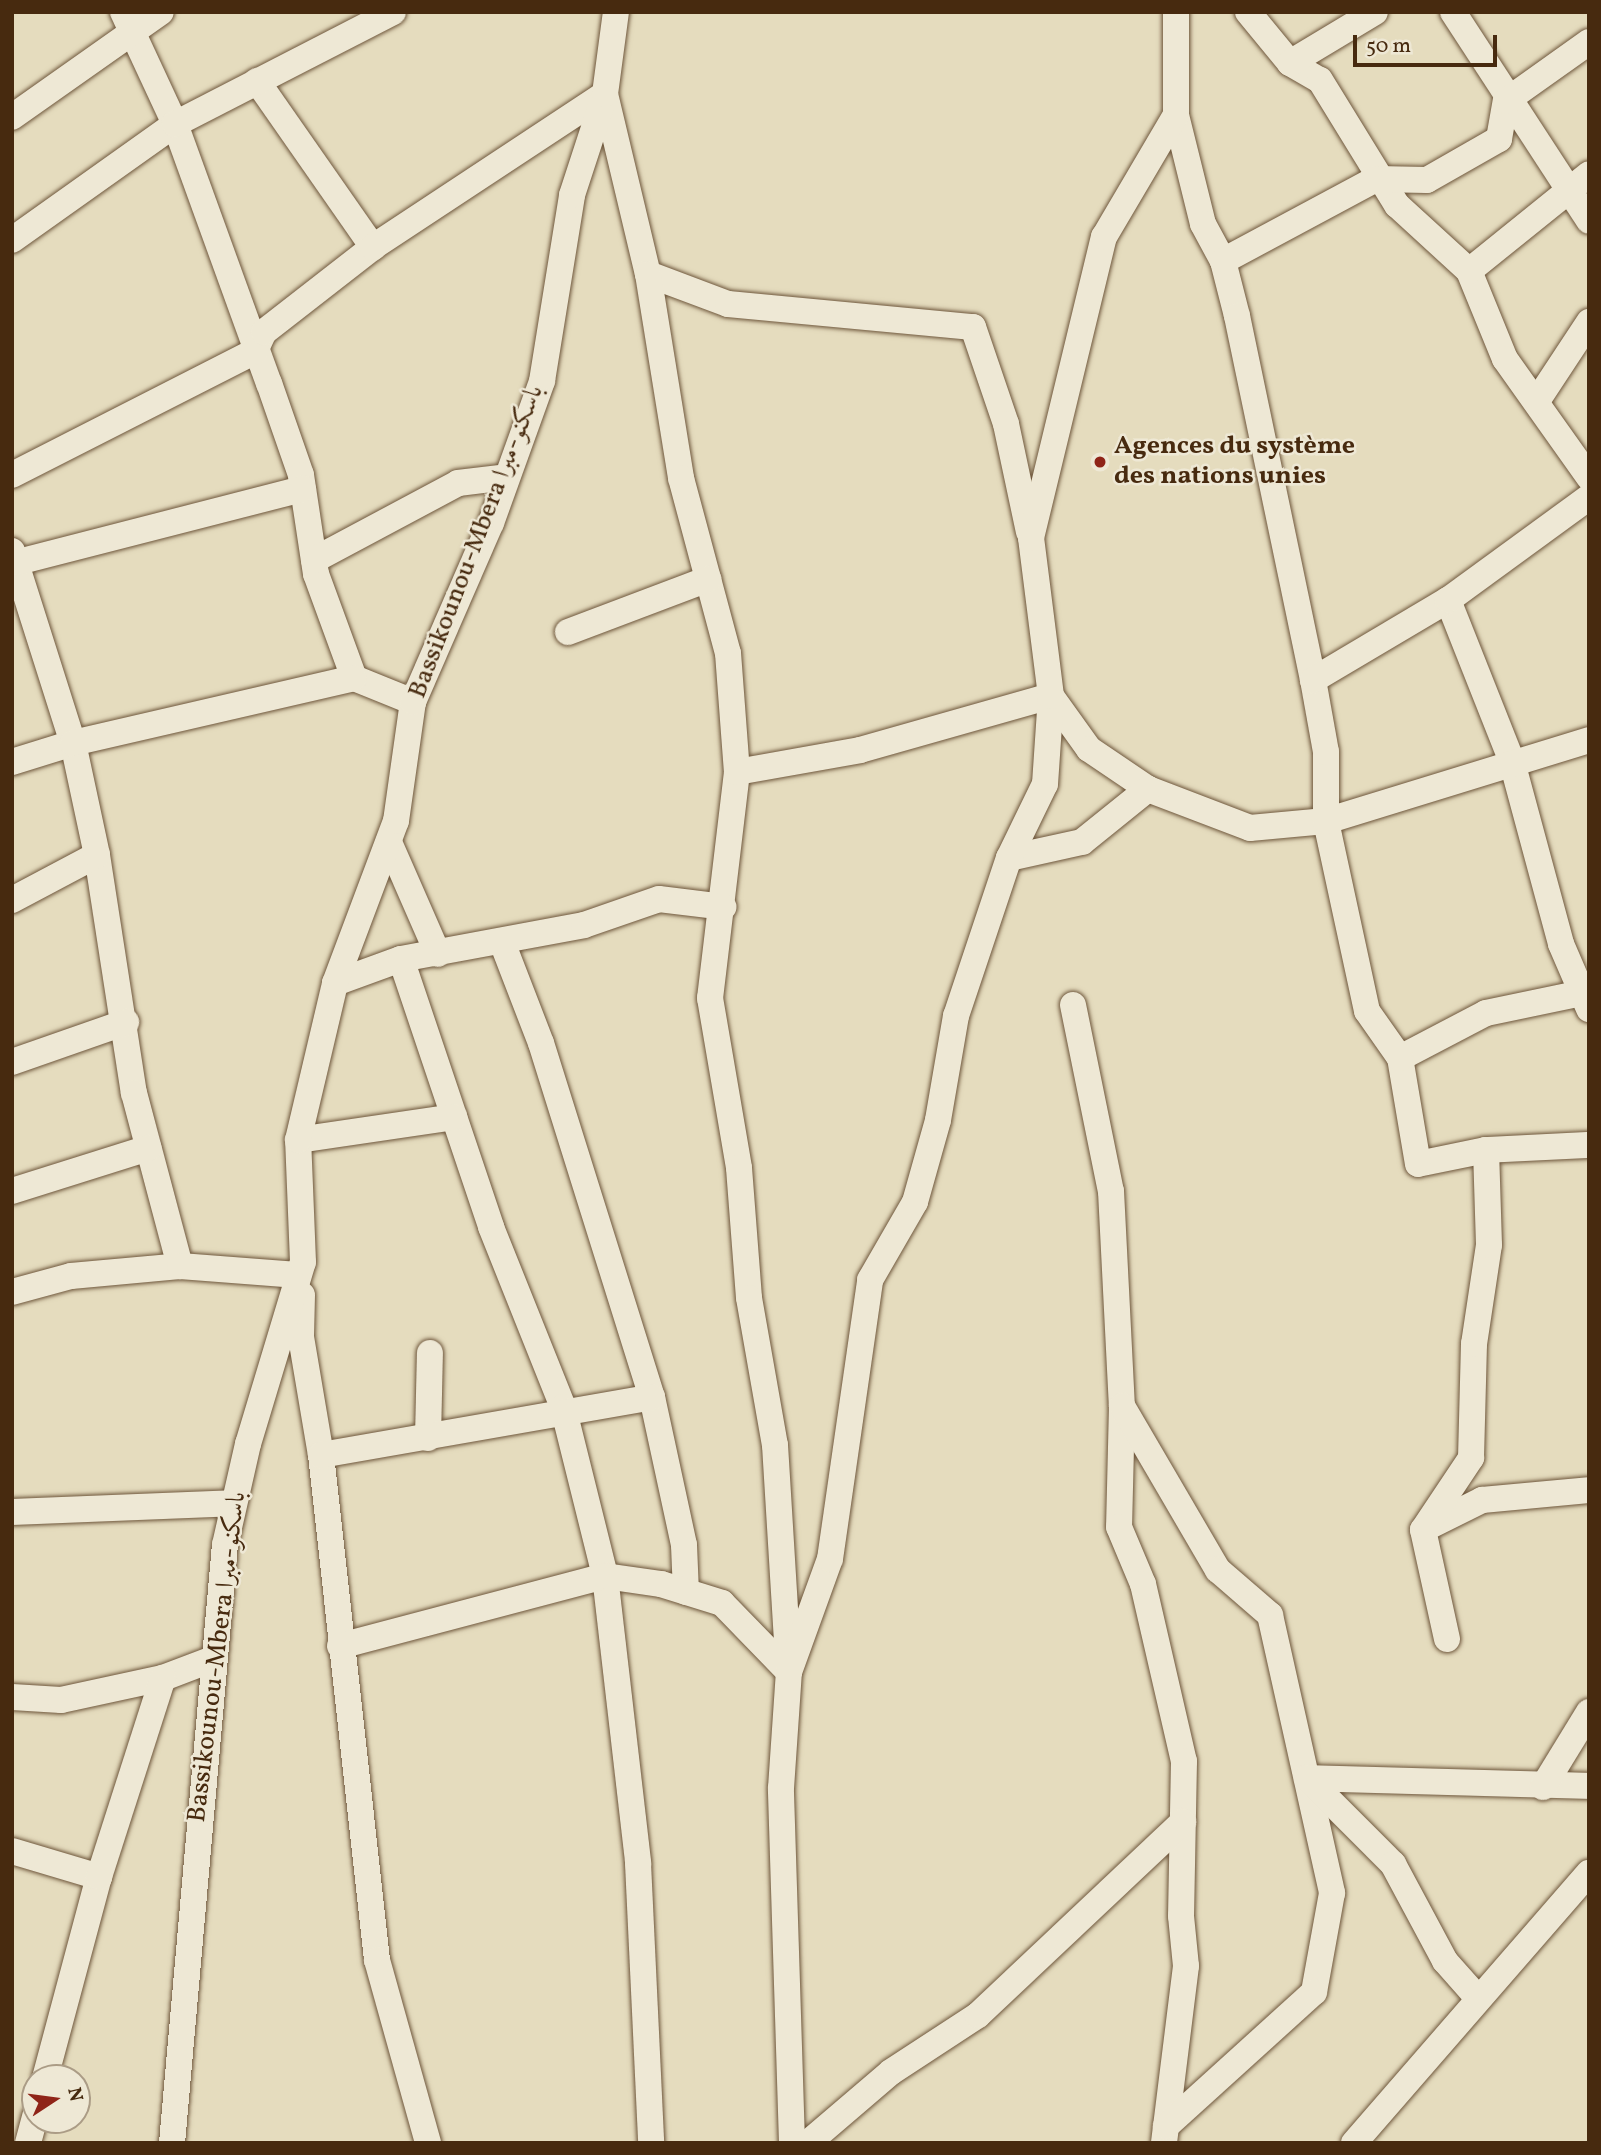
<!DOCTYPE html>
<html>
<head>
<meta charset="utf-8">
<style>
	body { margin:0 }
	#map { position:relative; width:1601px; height:2155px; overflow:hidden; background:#e5dcbe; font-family:Vollkorn,Amiri,serif }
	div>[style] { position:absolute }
	.roads { filter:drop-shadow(0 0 2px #6e563b) drop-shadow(0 0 2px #6e563b) }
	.minor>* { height:26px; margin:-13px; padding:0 13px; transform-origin:13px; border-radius:13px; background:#eee8d5 }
	.dots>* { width:19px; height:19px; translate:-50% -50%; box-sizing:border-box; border:4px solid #eee8d5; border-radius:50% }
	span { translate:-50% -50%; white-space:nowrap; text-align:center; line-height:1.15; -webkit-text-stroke:5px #eee8d5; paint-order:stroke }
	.poi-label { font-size:26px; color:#472a0f; font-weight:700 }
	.left { translate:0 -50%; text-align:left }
	.street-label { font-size:26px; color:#472a0f }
	.frame { position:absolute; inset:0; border:14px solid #472a0f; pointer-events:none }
	.north { position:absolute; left:21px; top:2064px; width:70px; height:70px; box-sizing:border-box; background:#eee8d5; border:2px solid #ab9c86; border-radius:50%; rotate:77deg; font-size:19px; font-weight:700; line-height:28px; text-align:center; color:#472a0f }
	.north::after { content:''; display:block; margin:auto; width:24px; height:32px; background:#8f2418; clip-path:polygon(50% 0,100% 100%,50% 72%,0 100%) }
	.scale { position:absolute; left:1353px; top:35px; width:144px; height:32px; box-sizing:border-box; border:4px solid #472a0f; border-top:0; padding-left:9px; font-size:21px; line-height:24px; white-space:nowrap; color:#472a0f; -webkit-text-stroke:5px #eee8d5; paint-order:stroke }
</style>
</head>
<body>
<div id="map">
	<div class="roads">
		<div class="minor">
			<i style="left:123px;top:12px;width:123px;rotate:65.1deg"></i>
			<i style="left:175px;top:124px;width:276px;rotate:70.1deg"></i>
			<i style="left:269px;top:383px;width:97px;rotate:70.8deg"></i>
			<i style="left:301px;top:475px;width:100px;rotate:81.4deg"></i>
			<i style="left:316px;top:574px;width:111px;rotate:69.9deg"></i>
			<i style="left:354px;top:678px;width:64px;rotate:22.1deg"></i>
			<i style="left:1248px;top:12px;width:66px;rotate:50.5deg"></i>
			<i style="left:1290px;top:63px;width:34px;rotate:30deg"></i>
			<i style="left:1320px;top:80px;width:147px;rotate:58.4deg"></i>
			<i style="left:1397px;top:205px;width:98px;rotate:42.5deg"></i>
			<i style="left:1469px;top:271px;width:95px;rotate:67.8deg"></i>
			<i style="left:1505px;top:359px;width:145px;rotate:54.6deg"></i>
			<i style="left:1453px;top:12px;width:249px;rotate:56.9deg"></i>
			<i style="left:1290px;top:63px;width:99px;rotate:-31deg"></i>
			<i style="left:257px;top:81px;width:203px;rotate:55.1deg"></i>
			<i style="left:1176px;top:115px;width:112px;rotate:76.1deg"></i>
			<i style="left:1203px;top:224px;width:42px;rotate:61.6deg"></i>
			<i style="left:1223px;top:261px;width:57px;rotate:75.7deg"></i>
			<i style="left:1237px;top:316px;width:372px;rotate:78.2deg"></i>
			<i style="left:12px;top:117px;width:182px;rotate:-35.2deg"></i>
			<i style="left:12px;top:240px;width:200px;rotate:-35.4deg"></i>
			<i style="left:175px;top:124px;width:245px;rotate:-27.2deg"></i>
			<i style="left:1223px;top:261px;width:174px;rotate:-28.2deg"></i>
			<i style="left:1376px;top:179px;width:51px;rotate:1.1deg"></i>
			<i style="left:1427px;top:180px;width:83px;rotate:-29.7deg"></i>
			<i style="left:1499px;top:139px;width:39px;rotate:-80deg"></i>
			<i style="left:1506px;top:101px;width:102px;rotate:-35.4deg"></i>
			<i style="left:1469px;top:271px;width:154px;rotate:-38.9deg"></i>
			<i style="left:648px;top:274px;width:85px;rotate:20.6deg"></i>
			<i style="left:728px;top:304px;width:246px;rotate:5.4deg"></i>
			<i style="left:973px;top:327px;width:102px;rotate:71.2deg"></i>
			<i style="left:1006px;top:424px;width:110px;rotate:78deg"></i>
			<i style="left:1537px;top:401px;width:95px;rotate:-56.6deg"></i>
			<i style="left:12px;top:475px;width:273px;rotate:-27deg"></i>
			<i style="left:255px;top:351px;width:21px;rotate:-65deg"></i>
			<i style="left:264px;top:332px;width:138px;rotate:-37.9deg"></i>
			<i style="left:373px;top:247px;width:278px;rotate:-33.4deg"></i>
			<i style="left:605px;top:94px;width:185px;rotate:76.6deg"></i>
			<i style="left:648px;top:274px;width:207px;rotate:80.8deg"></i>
			<i style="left:681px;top:478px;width:181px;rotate:75deg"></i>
			<i style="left:728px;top:653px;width:119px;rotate:85.7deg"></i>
			<i style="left:737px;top:772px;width:228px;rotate:96.8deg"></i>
			<i style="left:710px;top:998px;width:172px;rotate:80.3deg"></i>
			<i style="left:739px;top:1168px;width:130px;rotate:85.6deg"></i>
			<i style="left:749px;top:1298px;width:149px;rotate:80deg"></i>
			<i style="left:775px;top:1445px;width:227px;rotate:86.5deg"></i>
			<i style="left:12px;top:551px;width:201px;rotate:72.4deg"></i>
			<i style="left:73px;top:743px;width:64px;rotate:162.7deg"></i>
			<i style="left:314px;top:560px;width:163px;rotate:-28.1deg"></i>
			<i style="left:458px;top:483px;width:49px;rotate:-7deg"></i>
			<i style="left:18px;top:562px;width:294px;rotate:-14.4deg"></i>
			<i style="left:1448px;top:600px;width:174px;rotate:68.4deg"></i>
			<i style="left:1512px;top:762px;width:188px;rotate:74.9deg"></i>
			<i style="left:1561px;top:944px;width:71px;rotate:66.7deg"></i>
			<i style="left:568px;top:632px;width:150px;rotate:-20.7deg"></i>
			<i style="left:1051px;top:696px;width:65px;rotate:54.4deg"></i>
			<i style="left:1089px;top:749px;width:71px;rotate:34.1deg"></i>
			<i style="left:1148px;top:789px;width:109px;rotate:20.9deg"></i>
			<i style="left:1250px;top:828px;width:76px;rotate:-5.3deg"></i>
			<i style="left:1326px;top:821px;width:275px;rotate:-17.1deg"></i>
			<i style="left:737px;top:772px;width:125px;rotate:-10.1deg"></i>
			<i style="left:860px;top:750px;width:198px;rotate:-15.8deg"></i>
			<i style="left:389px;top:842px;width:122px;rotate:66.4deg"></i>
			<i style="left:97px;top:855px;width:241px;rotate:81.2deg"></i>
			<i style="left:134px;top:1093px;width:179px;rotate:75.1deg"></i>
			<i style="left:1009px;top:858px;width:75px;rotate:-12.4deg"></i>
			<i style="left:1082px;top:842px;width:85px;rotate:-38.8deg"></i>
			<i style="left:12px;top:900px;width:96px;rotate:-27.9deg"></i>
			<i style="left:97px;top:855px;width:115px;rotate:-102.1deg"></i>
			<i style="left:73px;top:743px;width:288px;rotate:-13deg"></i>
			<i style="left:502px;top:942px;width:108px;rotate:68.9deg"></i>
			<i style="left:541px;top:1043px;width:371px;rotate:72.6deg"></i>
			<i style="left:652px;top:1397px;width:151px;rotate:77.8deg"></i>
			<i style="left:684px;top:1545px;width:47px;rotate:87.6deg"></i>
			<i style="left:401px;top:959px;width:283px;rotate:71.4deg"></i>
			<i style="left:491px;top:1227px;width:194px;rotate:68.2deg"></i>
			<i style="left:563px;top:1407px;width:174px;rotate:76deg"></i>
			<i style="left:605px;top:1576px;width:289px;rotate:83.4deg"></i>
			<i style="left:638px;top:1863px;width:280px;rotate:87.3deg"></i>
			<i style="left:335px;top:983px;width:70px;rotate:-20deg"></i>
			<i style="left:401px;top:959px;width:186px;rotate:-10.5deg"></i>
			<i style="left:584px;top:925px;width:79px;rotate:-19.1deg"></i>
			<i style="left:659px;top:899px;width:65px;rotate:7deg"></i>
			<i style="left:1073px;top:1005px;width:190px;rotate:78.5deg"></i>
			<i style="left:1111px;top:1191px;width:215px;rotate:87.1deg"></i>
			<i style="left:1122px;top:1406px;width:121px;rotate:91.4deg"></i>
			<i style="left:1119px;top:1527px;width:62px;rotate:67.2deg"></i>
			<i style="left:1143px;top:1584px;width:182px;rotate:77deg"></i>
			<i style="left:1184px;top:1761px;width:155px;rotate:91.1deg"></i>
			<i style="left:1181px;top:1916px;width:50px;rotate:84.3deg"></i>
			<i style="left:1186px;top:1966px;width:178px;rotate:97.1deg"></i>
			<i style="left:1400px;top:1058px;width:97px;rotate:-27.6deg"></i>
			<i style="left:1486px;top:1013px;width:98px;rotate:-11.8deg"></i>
			<i style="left:12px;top:1062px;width:121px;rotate:-19.3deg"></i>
			<i style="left:298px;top:1140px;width:158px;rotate:-8.4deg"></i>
			<i style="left:1486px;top:1150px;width:103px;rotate:-2.8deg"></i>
			<i style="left:12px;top:1191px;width:143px;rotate:-17.5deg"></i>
			<i style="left:12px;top:1292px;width:61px;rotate:-15.2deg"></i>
			<i style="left:71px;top:1276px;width:109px;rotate:-5.2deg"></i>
			<i style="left:180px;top:1266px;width:118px;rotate:4.4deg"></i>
			<i style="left:302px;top:1295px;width:42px;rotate:91.4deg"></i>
			<i style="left:301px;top:1337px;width:120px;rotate:80.4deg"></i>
			<i style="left:321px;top:1455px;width:508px;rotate:83.67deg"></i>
			<i style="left:377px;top:1960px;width:190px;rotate:74.4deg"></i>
			<i style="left:1122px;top:1406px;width:190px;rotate:59.7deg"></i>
			<i style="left:1218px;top:1570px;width:69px;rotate:40.9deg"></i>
			<i style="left:1270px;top:1615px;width:285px;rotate:77.4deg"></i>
			<i style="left:1332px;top:1893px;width:101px;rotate:100.3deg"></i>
			<i style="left:1314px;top:1992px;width:200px;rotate:137.8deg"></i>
			<i style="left:428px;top:1438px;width:85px;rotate:-88.7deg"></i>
			<i style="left:321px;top:1455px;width:336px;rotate:-9.9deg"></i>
			<i style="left:12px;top:1512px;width:220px;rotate:-2.3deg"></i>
			<i style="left:1426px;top:1528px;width:63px;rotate:-26.6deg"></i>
			<i style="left:1482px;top:1500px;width:107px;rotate:-5.3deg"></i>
			<i style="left:1447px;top:1639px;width:112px;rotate:-102.4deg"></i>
			<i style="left:1423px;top:1530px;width:87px;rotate:-56.3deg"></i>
			<i style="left:1471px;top:1458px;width:114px;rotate:-88.5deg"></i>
			<i style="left:1474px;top:1344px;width:100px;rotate:-81.4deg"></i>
			<i style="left:1489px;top:1245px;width:95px;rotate:-91.8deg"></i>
			<i style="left:1486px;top:1150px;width:69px;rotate:168.4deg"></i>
			<i style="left:1418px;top:1164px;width:108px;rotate:-99.6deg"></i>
			<i style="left:1400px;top:1058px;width:57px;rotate:-125.1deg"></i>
			<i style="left:1367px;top:1011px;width:194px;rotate:-102.2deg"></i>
			<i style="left:1326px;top:821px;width:69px;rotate:-90deg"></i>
			<i style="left:1326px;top:752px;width:73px;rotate:-100.2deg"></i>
			<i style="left:1313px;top:680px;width:157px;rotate:-30.7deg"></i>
			<i style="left:1448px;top:600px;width:175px;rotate:-36.1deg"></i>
			<i style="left:340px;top:1646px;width:274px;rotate:-14.8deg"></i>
			<i style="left:605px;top:1576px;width:57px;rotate:8.1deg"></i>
			<i style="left:661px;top:1584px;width:64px;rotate:17.3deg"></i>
			<i style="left:722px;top:1603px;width:96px;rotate:45.8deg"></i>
			<i style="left:12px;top:1697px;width:49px;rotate:3.5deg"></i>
			<i style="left:61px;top:1700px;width:104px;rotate:-12.2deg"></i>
			<i style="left:163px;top:1678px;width:53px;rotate:-20.8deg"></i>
			<i style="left:1307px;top:1778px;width:282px;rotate:1.6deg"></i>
			<i style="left:1307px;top:1778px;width:122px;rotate:45deg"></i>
			<i style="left:1393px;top:1864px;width:110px;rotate:61.8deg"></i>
			<i style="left:1445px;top:1961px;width:47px;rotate:48.5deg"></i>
			<i style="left:1543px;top:1787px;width:88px;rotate:-58.5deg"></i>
			<i style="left:12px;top:1851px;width:91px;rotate:16.6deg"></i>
			<i style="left:45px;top:2078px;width:208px;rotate:-75deg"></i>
			<i style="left:99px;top:1877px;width:209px;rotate:-72.2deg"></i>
			<i style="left:28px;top:2143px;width:28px;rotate:-75deg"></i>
			<i style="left:172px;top:2143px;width:600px;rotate:-84.94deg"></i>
			<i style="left:225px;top:1545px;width:104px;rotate:-77.2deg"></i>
			<i style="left:248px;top:1444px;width:190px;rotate:-73.2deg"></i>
			<i style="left:303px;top:1262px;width:122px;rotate:-92.3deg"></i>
			<i style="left:298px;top:1140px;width:161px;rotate:-76.7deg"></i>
			<i style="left:335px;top:983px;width:173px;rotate:-69.4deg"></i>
			<i style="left:396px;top:821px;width:120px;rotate:-81.9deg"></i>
			<i style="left:413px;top:702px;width:195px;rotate:-66.5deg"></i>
			<i style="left:491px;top:523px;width:151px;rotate:-70.2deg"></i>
			<i style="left:542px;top:381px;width:188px;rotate:-80.8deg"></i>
			<i style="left:572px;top:195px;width:106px;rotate:-71.9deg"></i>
			<i style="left:605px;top:94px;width:83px;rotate:-82.4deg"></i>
			<i style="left:792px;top:2143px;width:355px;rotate:-91.8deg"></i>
			<i style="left:781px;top:1788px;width:116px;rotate:-86.1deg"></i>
			<i style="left:789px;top:1672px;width:120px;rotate:-70.1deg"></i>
			<i style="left:830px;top:1559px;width:282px;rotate:-81.8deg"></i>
			<i style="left:870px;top:1280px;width:90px;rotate:-60deg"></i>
			<i style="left:915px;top:1202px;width:85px;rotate:-74.3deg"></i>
			<i style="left:938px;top:1120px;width:106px;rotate:-80.2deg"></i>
			<i style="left:956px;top:1016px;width:167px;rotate:-71.5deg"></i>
			<i style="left:1009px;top:858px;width:82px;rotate:-64.1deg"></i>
			<i style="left:1045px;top:784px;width:88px;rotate:-86.1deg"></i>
			<i style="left:1051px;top:696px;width:159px;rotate:-97.2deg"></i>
			<i style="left:1031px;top:538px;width:310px;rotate:-76.4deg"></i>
			<i style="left:1104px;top:237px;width:142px;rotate:-59.5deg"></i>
			<i style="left:1176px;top:115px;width:103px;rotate:-90deg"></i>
			<i style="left:808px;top:2143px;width:109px;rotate:-40.5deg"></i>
			<i style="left:891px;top:2072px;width:104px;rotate:-33.2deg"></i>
			<i style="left:978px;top:2015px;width:282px;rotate:-43.3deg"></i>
			<i style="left:1354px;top:2143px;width:358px;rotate:-49deg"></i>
		</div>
	</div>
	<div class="dots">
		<i style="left:1100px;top:462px;background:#8f2418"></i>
	</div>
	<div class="poi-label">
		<span class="left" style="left:1114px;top:462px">Agences du système<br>des nations unies</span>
	</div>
	<div class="street-label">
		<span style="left:477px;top:542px;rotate:-69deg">Bassikounou-Mbera باسكنو-مبرا</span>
		<span style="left:218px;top:1657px;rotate:-83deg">Bassikounou-Mbera باسكنو-مبرا</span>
	</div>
	<div class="frame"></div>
	<div class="north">N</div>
	<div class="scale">50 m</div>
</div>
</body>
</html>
